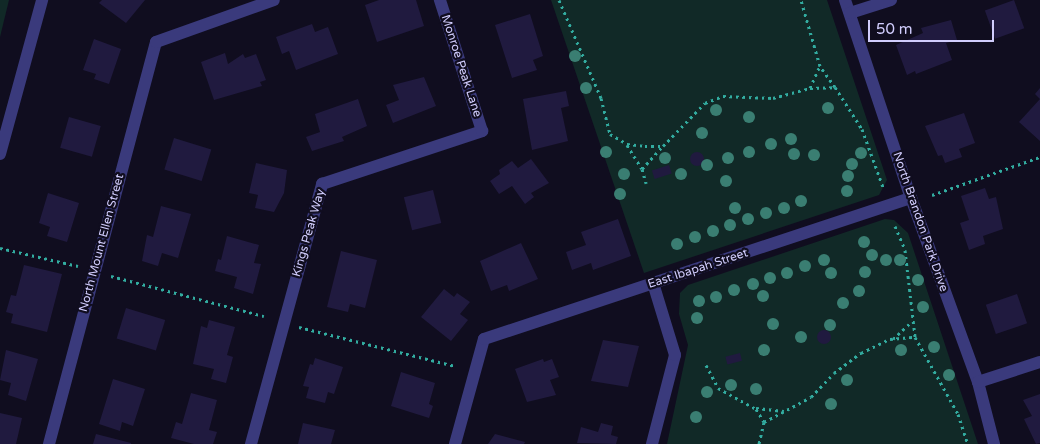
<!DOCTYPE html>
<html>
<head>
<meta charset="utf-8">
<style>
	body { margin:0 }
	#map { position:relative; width:1040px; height:444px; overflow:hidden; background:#100d1f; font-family:"Varela Round",sans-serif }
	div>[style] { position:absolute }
	.green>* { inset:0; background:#112927 }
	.building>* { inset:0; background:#201a3f; transform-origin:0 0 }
	.round { border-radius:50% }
	.path>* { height:3px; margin-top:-1.5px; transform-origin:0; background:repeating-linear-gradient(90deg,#32aca0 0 2.5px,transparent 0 6.5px) }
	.minor>* { height:12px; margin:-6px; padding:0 6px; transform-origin:6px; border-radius:6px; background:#3a3a7c }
	.tertiary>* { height:12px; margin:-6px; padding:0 6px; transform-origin:6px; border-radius:6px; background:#3a3a7c }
	.trees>* { width:12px; height:12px; margin:-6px; border-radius:50%; background:#3a7e72 }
	span { translate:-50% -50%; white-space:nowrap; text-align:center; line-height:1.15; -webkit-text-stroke:4.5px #100d1f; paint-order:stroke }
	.street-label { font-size:12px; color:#d1cdfd }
	.scale { position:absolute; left:868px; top:20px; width:126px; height:22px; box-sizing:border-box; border:2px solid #d1cdfd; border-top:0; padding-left:6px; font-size:15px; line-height:18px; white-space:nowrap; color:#d1cdfd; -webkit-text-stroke:4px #100d1f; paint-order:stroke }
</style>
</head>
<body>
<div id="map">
	<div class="green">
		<i style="clip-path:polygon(0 0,9px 0,0 37px)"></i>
		<i style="clip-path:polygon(551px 0,827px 0,887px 180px,879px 195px,644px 273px)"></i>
		<i style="clip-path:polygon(885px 219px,894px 220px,908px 233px,978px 444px,667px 444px,688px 345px,679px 314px,680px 293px,688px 285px)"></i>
	</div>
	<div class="building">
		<i style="clip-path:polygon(102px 0,145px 0,126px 23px,99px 3px)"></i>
		<i style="clip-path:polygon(379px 0,416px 0,424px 26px,377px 42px,365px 5px)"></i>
		<i style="left:1014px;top:0;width:30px;height:31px;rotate:70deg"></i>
		<i style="clip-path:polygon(530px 14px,543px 56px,533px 60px,537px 70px,512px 78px,495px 25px)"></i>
		<i style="clip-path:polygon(951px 20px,957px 40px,946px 43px,952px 60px,916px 74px,915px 71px,907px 75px,896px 45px,923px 33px,921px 28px)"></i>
		<i style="clip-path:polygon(312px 24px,315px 32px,328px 27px,338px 54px,296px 70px,289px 51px,282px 54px,276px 37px)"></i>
		<i style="clip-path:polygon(94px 39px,121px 49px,109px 84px,94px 79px,96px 74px,83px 70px)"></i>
		<i style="clip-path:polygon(225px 53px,228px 64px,243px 54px,245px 58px,256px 54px,266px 80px,260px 82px,262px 86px,214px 100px,201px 62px)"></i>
		<i style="clip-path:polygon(424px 77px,436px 106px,393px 123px,386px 105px,399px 100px,393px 85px)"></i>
		<i style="clip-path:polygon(1040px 88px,1040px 141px,1019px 122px,1040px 99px,1035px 94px)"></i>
		<i style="clip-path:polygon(566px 91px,569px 106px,561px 108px,568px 141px,532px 150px,523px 99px)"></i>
		<i style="clip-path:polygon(358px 99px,367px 126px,342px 137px,344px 141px,312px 151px,306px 137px,320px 132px,315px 114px)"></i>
		<i style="clip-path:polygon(964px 113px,975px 143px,959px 149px,962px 157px,945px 163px,942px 155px,938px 156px,925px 126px)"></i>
		<i style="left:69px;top:117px;width:33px;height:32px;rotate:16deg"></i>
		<i style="left:174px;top:138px;width:39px;height:33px;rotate:17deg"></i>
		<i class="round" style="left:690px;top:152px;width:14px;height:14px"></i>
		<i style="clip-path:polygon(531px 159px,549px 183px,531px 193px,534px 197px,525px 204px,512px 186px,499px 194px,490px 181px,500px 174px,499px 170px,512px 161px,518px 168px)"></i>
		<i style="clip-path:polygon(256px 163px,287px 170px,284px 193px,274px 212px,255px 208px,258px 195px,249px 193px)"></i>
		<i style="left:669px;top:165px;width:9px;height:18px;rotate:72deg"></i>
		<i style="clip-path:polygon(985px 188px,989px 199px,996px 197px,1003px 229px,983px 236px,985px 244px,969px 250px,960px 223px,969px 220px,961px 196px)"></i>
		<i style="left:433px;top:190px;width:34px;height:30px;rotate:76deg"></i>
		<i style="clip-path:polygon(48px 193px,79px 203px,67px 242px,47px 236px,50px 227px,39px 223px)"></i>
		<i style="clip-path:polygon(161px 206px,191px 214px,178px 258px,162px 253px,158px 266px,142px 261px,147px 235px,153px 237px)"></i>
		<i style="clip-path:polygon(618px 219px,631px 256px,593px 270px,591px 263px,572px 270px,566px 252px,586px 245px,581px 232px)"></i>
		<i style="clip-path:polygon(227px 236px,259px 245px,254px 263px,261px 264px,253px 294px,234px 288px,237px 277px,215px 271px,218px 259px,221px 260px)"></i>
		<i style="clip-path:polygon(521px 243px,538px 279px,509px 291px,507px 285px,491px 291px,480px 261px)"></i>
		<i style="clip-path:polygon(341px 251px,377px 260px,365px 308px,350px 304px,348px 312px,327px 307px)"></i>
		<i style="clip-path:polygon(24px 265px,62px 274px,47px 332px,11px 323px,13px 314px,6px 312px,11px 295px,16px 296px)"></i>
		<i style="clip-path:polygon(444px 289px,454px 297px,457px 293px,470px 302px,460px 314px,468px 320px,451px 341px,421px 317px)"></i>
		<i style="left:1017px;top:294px;width:31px;height:33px;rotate:71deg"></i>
		<i style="left:126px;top:308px;width:41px;height:32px;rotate:17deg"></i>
		<i style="clip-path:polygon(209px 320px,235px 327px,227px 355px,233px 357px,226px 383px,211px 379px,214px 369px,193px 364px,201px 326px,207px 328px)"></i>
		<i class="round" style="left:817px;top:330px;width:14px;height:14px"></i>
		<i style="clip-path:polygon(603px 340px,639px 346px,628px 387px,591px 381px)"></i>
		<i style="clip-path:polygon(6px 350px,38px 359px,26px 401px,8px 395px,11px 383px,0 380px)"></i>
		<i style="left:740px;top:353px;width:8px;height:15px;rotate:76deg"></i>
		<i style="clip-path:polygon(315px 358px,343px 367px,334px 394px,328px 392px,325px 403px,306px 398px,309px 387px,303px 386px,310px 364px,313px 365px)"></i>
		<i style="clip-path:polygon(543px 359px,544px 362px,552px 359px,559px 377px,550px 380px,556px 395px,527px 402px,515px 369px)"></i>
		<i style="clip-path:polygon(401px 372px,435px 383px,429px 404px,433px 406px,429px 418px,391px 406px)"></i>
		<i style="clip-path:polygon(113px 379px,145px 389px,133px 426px,122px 422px,120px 431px,99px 424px)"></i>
		<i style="clip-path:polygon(191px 393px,217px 400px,209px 430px,217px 432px,213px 444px,194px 444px,171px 438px,176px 422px,182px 424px)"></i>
		<i style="clip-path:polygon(1040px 394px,1040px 443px,1036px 444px,1024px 419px,1032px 416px,1023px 400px)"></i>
		<i style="clip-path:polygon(0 413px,22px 418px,16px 444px,0 444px)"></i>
		<i style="clip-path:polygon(303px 423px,335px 430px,331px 444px,298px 444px)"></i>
		<i style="clip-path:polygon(601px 423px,613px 426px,611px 435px,618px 437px,616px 444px,577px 443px,581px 427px,598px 432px)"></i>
		<i style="clip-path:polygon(96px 434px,131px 443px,131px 444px,93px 444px)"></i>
		<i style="clip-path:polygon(495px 434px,525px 442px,524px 444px,488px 444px)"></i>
	</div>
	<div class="path">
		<i style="left:559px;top:0;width:107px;rotate:66.8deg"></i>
		<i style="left:601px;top:98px;width:37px;rotate:76deg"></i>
		<i style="left:610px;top:134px;width:20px;rotate:30deg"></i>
		<i style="left:627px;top:144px;width:18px;rotate:6deg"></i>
		<i style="left:645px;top:146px;width:18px"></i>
		<i style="left:663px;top:146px;width:60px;rotate:-45.7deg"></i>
		<i style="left:705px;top:103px;width:19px;rotate:-21deg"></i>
		<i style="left:723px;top:96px;width:50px;rotate:2.3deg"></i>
		<i style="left:773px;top:98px;width:38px;rotate:-15deg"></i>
		<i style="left:810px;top:88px;width:24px;rotate:-66deg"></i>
		<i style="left:820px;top:66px;width:69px;rotate:-106.1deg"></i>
		<i style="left:835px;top:87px;width:50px;rotate:57.3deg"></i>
		<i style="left:862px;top:129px;width:62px;rotate:70.1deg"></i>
		<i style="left:810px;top:88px;width:25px;rotate:-2deg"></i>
		<i style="left:835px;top:87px;width:26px;rotate:-126deg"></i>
		<i style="left:627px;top:145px;width:28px;rotate:58deg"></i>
		<i style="left:642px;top:169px;width:31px;rotate:-48deg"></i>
		<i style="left:642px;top:169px;width:15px;rotate:74deg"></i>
		<i style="left:932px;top:195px;width:114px;rotate:-19.4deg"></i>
		<i style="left:895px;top:226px;width:26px;rotate:67deg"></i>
		<i style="left:905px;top:250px;width:88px;rotate:83.4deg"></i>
		<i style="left:915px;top:337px;width:88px;rotate:60.8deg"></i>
		<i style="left:958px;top:414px;width:32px;rotate:72deg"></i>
		<i style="left:0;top:248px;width:80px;rotate:13deg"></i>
		<i style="left:111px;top:276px;width:158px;rotate:14.7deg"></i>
		<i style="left:299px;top:327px;width:162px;rotate:14deg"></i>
		<i style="left:893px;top:339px;width:26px;rotate:-43deg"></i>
		<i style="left:706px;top:365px;width:26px;rotate:62deg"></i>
		<i style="left:718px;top:388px;width:43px;rotate:28.9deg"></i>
		<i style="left:756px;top:409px;width:15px;rotate:58deg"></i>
		<i style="left:764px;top:422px;width:23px;rotate:103deg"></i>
		<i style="left:756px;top:408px;width:28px;rotate:6deg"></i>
		<i style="left:764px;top:422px;width:53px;rotate:-28deg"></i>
		<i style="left:811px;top:397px;width:33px;rotate:-46deg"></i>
		<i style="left:834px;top:373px;width:34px;rotate:-37deg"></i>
		<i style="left:861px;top:353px;width:32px;rotate:-26deg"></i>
		<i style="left:890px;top:339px;width:25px;rotate:-5deg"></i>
	</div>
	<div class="minor">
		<i style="left:845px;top:0;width:209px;rotate:71.6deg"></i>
		<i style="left:911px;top:198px;width:196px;rotate:70deg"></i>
		<i style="left:978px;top:382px;width:64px;rotate:75.5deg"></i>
		<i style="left:850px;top:13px;width:43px;rotate:-17.6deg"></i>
		<i style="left:978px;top:382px;width:65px;rotate:-17.9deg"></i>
		<i style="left:49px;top:444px;width:416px;rotate:-75.1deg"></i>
		<i style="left:156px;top:42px;width:125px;rotate:-19.6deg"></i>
		<i style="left:251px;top:444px;width:270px;rotate:-74.7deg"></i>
		<i style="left:322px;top:184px;width:169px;rotate:-18.3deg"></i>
		<i style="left:482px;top:131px;width:138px;rotate:-107.8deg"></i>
		<i style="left:455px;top:444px;width:109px;rotate:-74.6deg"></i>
		<i style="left:484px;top:339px;width:450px;rotate:-18.3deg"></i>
		<i style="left:652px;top:444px;width:92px;rotate:-75.5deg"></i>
		<i style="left:675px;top:355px;width:75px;rotate:-107deg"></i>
	</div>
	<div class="tertiary">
		<i style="left:0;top:154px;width:160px;rotate:-74.7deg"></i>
	</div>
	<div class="trees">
		<i style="left:575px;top:56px"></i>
		<i style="left:586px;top:88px"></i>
		<i style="left:828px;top:108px"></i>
		<i style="left:716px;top:110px"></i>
		<i style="left:749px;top:117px"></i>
		<i style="left:702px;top:133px"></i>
		<i style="left:791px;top:139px"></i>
		<i style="left:771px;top:144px"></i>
		<i style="left:606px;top:152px"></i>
		<i style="left:749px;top:152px"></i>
		<i style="left:861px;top:153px"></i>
		<i style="left:794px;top:154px"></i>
		<i style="left:814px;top:155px"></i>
		<i style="left:665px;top:158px"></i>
		<i style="left:728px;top:158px"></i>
		<i style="left:852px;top:164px"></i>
		<i style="left:707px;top:165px"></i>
		<i style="left:624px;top:174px"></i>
		<i style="left:681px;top:174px"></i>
		<i style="left:848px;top:176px"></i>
		<i style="left:726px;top:181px"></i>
		<i style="left:847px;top:191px"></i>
		<i style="left:620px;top:194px"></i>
		<i style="left:801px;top:201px"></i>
		<i style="left:735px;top:208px"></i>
		<i style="left:784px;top:208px"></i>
		<i style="left:766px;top:213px"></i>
		<i style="left:748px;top:219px"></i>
		<i style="left:730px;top:225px"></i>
		<i style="left:713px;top:231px"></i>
		<i style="left:695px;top:237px"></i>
		<i style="left:864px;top:242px"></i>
		<i style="left:677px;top:244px"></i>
		<i style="left:872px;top:255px"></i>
		<i style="left:824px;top:260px"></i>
		<i style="left:886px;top:260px"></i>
		<i style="left:900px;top:260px"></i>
		<i style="left:805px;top:266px"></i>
		<i style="left:865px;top:272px"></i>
		<i style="left:787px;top:273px"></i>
		<i style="left:831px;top:273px"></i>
		<i style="left:770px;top:278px"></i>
		<i style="left:918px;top:280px"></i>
		<i style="left:753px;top:284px"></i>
		<i style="left:734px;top:290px"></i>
		<i style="left:859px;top:291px"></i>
		<i style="left:763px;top:296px"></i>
		<i style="left:716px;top:297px"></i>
		<i style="left:699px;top:301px"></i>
		<i style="left:843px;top:303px"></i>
		<i style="left:923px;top:307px"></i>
		<i style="left:697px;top:318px"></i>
		<i style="left:773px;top:324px"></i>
		<i style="left:830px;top:325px"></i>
		<i style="left:801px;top:337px"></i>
		<i style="left:934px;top:347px"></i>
		<i style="left:764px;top:350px"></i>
		<i style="left:901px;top:350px"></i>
		<i style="left:949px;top:375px"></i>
		<i style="left:847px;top:380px"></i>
		<i style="left:731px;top:385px"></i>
		<i style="left:756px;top:389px"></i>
		<i style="left:707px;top:392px"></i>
		<i style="left:831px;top:404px"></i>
		<i style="left:696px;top:417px"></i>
	</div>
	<div class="street-label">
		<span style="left:461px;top:66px;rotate:72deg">Monroe Peak Lane</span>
		<span style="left:920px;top:222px;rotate:71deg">North Brandon Park Drive</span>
		<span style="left:309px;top:233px;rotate:-74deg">Kings Peak Way</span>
		<span style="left:102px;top:243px;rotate:-75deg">North Mount Ellen Street</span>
		<span style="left:698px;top:269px;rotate:-18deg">East Ibapah Street</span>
	</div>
	<div class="scale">50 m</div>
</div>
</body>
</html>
